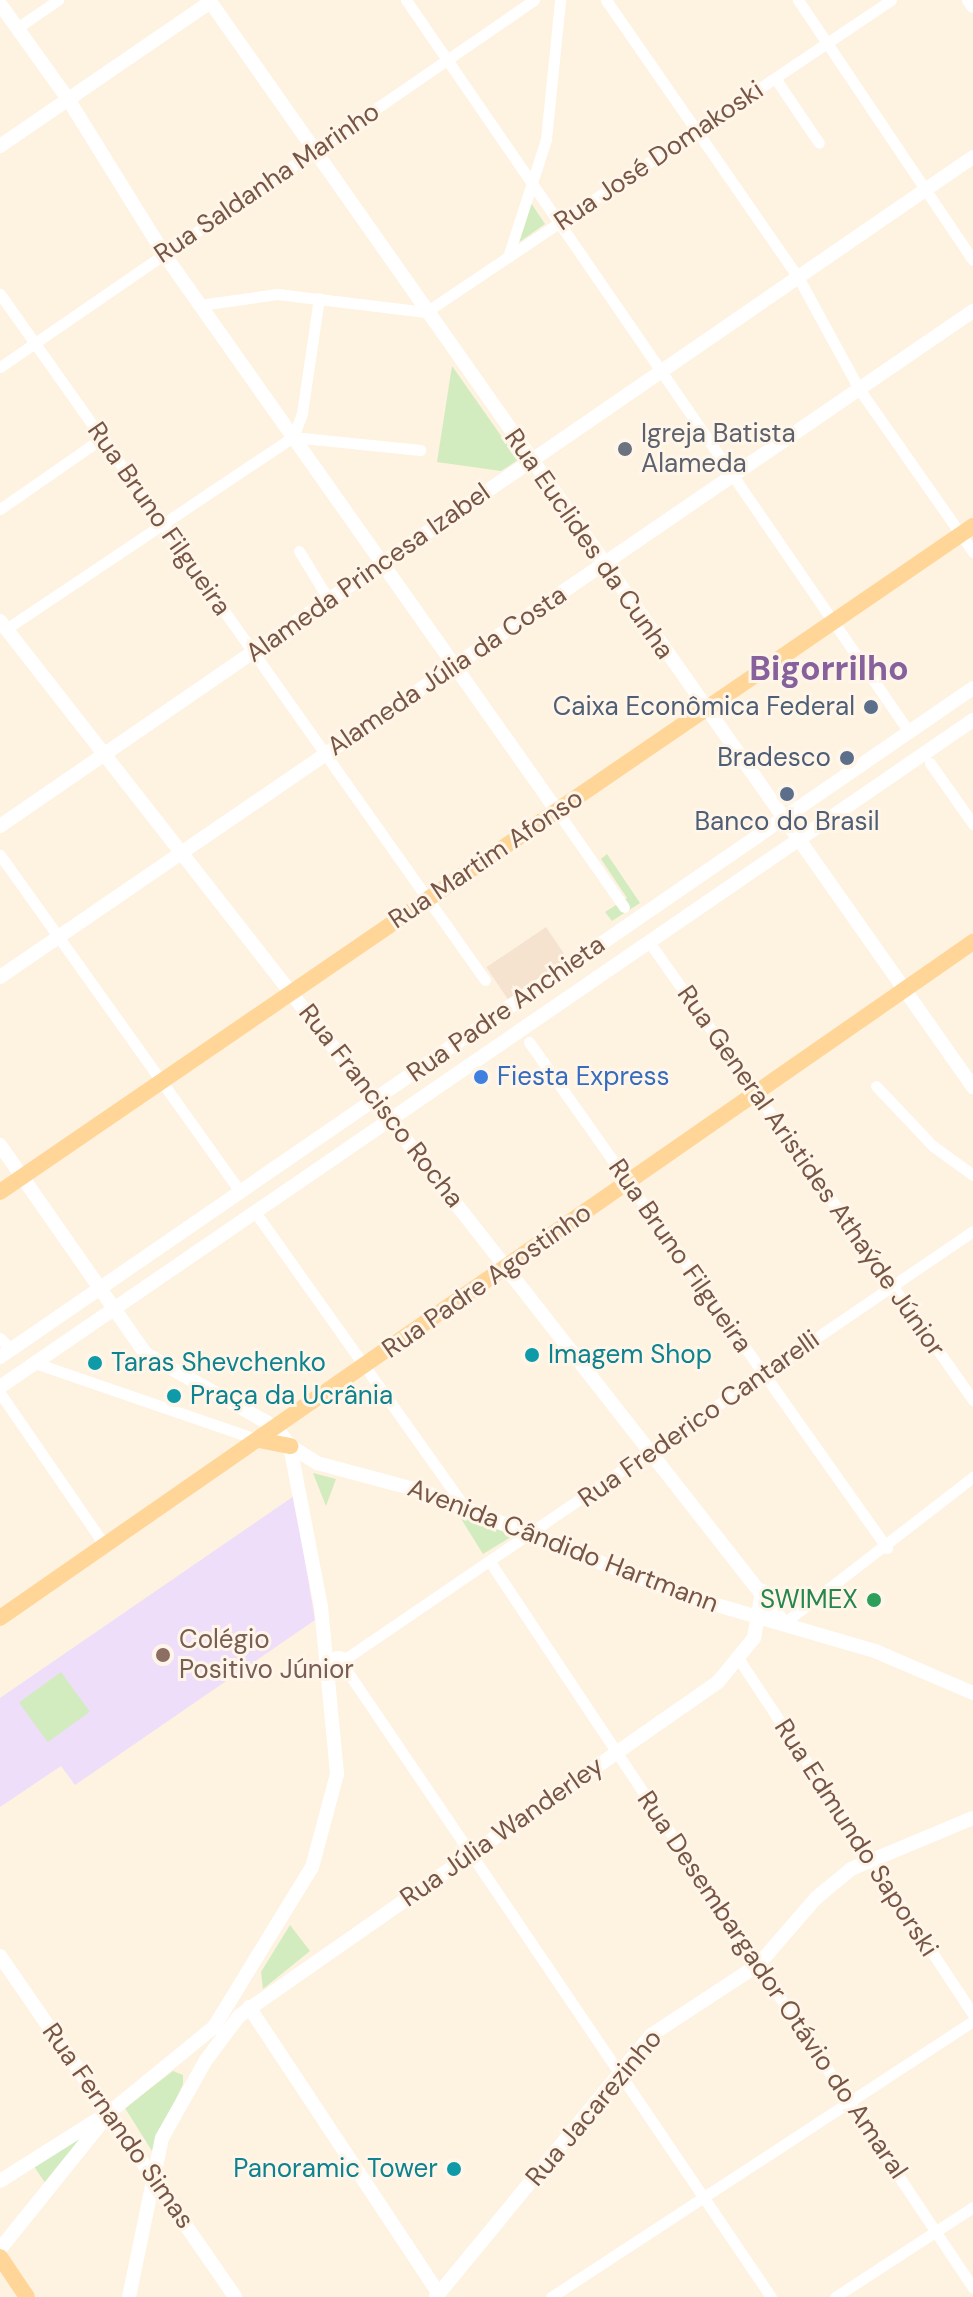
<!DOCTYPE html>
<html>
<head>
<meta charset="utf-8">
<style>
	body { margin:0 }
	#map { position:relative; width:973px; height:2297px; overflow:hidden; background:#fef2e1; font-family:"DM Sans",sans-serif }
	div>[style] { position:absolute }
	.residential>* { inset:0; background:#f6e3cf; transform-origin:0 0 }
	.education>* { inset:0; background:#efdefa }
	.green>* { inset:0; background:#d2ecbf; transform-origin:0 0 }
	.minor>* { height:11px; margin:-5.5px; padding:0 5.5px; transform-origin:5.5px; border-radius:5.5px; background:#fff }
	.minor>.ring { margin:-5.5px; padding:0; box-sizing:content-box; background:none; border:11px solid #fff; border-radius:50% }
	.tertiary>* { height:14px; margin:-7px; padding:0 7px; transform-origin:7px; border-radius:7px; background:#fff }
	.secondary>* { height:14px; margin:-7px; padding:0 7px; transform-origin:7px; border-radius:7px; background:#fff }
	.primary>* { height:16px; margin:-8px; padding:0 8px; transform-origin:8px; border-radius:8px; background:#ffd697 }
	.dots>* { width:22px; height:22px; translate:-50% -50%; box-sizing:border-box; border:4px solid #fff6e9; border-radius:50% }
	span { translate:-50% -50%; white-space:nowrap; text-align:center; line-height:1.15; -webkit-text-stroke:6px #fff6e9; paint-order:stroke }
	.street-label { font-size:26px; color:#775646 }
	.worship-label { font-size:26px; color:#5b616d }
	.left { translate:0 -50%; text-align:left }
	.service-label { font-size:26px; color:#4e5e75 }
	.right { translate:-100% -50%; text-align:right }
	.shop-label { font-size:26px; color:#366cbe }
	.culture-label { font-size:26px; color:#0d838f }
	.leisure-label { font-size:26px; color:#27864d }
	.education-label { font-size:26px; color:#785e54 }
	.district-label { font-size:34px; color:#86619b; font-weight:700 }
</style>
</head>
<body>
<div id="map">
	<div class="residential">
		<i style="left:546px;top:927px;width:40px;height:72px;rotate:56deg"></i>
	</div>
	<div class="education">
		<i style="clip-path:polygon(294px 1496px,315px 1620px,75px 1785px,61px 1766px,0 1807px,0 1698px)"></i>
	</div>
	<div class="green">
		<i style="clip-path:polygon(531px 203px,545px 224px,518px 243px)"></i>
		<i style="clip-path:polygon(452px 366px,518px 460px,501px 471px,437px 462px)"></i>
		<i style="clip-path:polygon(607px 854px,640px 903px,612px 921px,605px 912px,627px 898px,601px 859px)"></i>
		<i style="clip-path:polygon(313px 1473px,336px 1479px,326px 1506px)"></i>
		<i style="clip-path:polygon(460px 1517px,514px 1535px,483px 1554px)"></i>
		<i style="left:61px;top:1672px;width:49px;height:52px;rotate:54deg"></i>
		<i style="clip-path:polygon(290px 1925px,310px 1951px,263px 1989px,261px 1972px)"></i>
		<i style="clip-path:polygon(173px 2071px,183px 2075px,183px 2084px,152px 2151px,125px 2108px)"></i>
		<i style="clip-path:polygon(100px 2119px,46px 2184px,33px 2165px)"></i>
	</div>
	<div class="minor">
		<i style="left:406px;top:0;width:888px;rotate:55.5deg"></i>
		<i style="left:606px;top:0;width:337px;rotate:55.3deg"></i>
		<i style="left:798px;top:277px;width:128px;rotate:61.4deg"></i>
		<i style="left:859px;top:389px;width:199px;rotate:55deg"></i>
		<i style="left:798px;top:0;width:313px;rotate:56.1deg"></i>
		<i style="left:17px;top:28px;width:50px;rotate:-34.3deg"></i>
		<i style="left:775px;top:78px;width:78px;rotate:55.9deg"></i>
		<i style="left:508px;top:257px;width:124px;rotate:-72.1deg"></i>
		<i style="left:546px;top:139px;width:140px;rotate:-84.2deg"></i>
		<i style="left:0;top:294px;width:840px;rotate:54.74deg"></i>
		<i style="left:200px;top:305px;width:78px;rotate:-8.1deg"></i>
		<i style="left:277px;top:294px;width:150px;rotate:6.9deg"></i>
		<i style="left:426px;top:312px;width:560px;rotate:-33.86deg"></i>
		<i style="left:0;top:367px;width:648px;rotate:-34.5deg"></i>
		<i style="left:293px;top:437px;width:26px;rotate:-69deg"></i>
		<i style="left:302px;top:413px;width:116px;rotate:-81.6deg"></i>
		<i style="left:293px;top:437px;width:128px;rotate:5.8deg"></i>
		<i style="left:0;top:509px;width:124px;rotate:-34.8deg"></i>
		<i style="left:299px;top:551px;width:57px;rotate:58.5deg"></i>
		<i style="left:6px;top:629px;width:345px;rotate:-33.8deg"></i>
		<i style="left:930px;top:763px;width:75px;rotate:54.8deg"></i>
		<i style="left:557px;top:811px;width:117px;rotate:55.1deg"></i>
		<i style="left:0;top:855px;width:414px;rotate:54.5deg"></i>
		<i style="left:649px;top:942px;width:561px;rotate:54.72deg"></i>
		<i style="left:529px;top:1042px;width:620px;rotate:54.72deg"></i>
		<i style="left:876px;top:1086px;width:83px;rotate:46.5deg"></i>
		<i style="left:933px;top:1146px;width:49px;rotate:35.9deg"></i>
		<i style="left:255px;top:1212px;width:361px;rotate:54.6deg"></i>
		<i style="left:0;top:1338px;width:16px;rotate:47deg"></i>
		<i style="left:35px;top:1363px;width:237px;rotate:19deg"></i>
		<i style="left:0;top:1393px;width:186px;rotate:55.5deg"></i>
		<i style="left:490px;top:1562px;width:872px;rotate:56.36deg"></i>
		<i style="left:784px;top:1623px;width:239px;rotate:-37.7deg"></i>
		<i class="ring" style="left:330px;top:1656px;width:5px;height:5px"></i>
		<i style="left:345px;top:1659px;width:760px;rotate:-34.28deg"></i>
		<i style="left:740px;top:1661px;width:423px;rotate:56.6deg"></i>
		<i style="left:345px;top:1668px;width:760px;rotate:55.89deg"></i>
		<i style="left:551px;top:2297px;width:504px;rotate:-33.19deg"></i>
		<i style="left:835px;top:2297px;width:165px;rotate:-33.1deg"></i>
	</div>
	<div class="tertiary">
		<i style="left:209px;top:0;width:1329px;rotate:54.9deg"></i>
		<i style="left:969px;top:0;width:7px;rotate:56deg"></i>
		<i style="left:0;top:4px;width:117px;rotate:54.4deg"></i>
		<i style="left:68px;top:99px;width:182px;rotate:58.2deg"></i>
		<i style="left:164px;top:254px;width:682px;rotate:54.79deg"></i>
		<i style="left:0;top:146px;width:255px;rotate:-34.4deg"></i>
		<i style="left:0;top:826px;width:1181px;rotate:-34.51deg"></i>
		<i style="left:0;top:977px;width:1179px;rotate:-34.39deg"></i>
		<i style="left:0;top:1357px;width:1181px;rotate:-34.51deg"></i>
		<i style="left:0;top:1387px;width:1180px;rotate:-34.43deg"></i>
	</div>
	<div class="secondary">
		<i style="left:0;top:621px;width:1272px;rotate:51.96deg"></i>
		<i style="left:0;top:1145px;width:255px;rotate:55.1deg"></i>
		<i style="left:146px;top:1354px;width:150px;rotate:29.5deg"></i>
		<i style="left:277px;top:1428px;width:22px;rotate:54deg"></i>
		<i style="left:290px;top:1446px;width:164px;rotate:79.1deg"></i>
		<i style="left:321px;top:1607px;width:168px;rotate:84.5deg"></i>
		<i style="left:337px;top:1774px;width:96px;rotate:105deg"></i>
		<i style="left:312px;top:1867px;width:188px;rotate:121.5deg"></i>
		<i style="left:214px;top:2027px;width:133px;rotate:140.8deg"></i>
		<i style="left:111px;top:2111px;width:131px;rotate:147.8deg"></i>
		<i style="left:290px;top:1446px;width:32px;rotate:32deg"></i>
		<i style="left:317px;top:1463px;width:112px;rotate:15deg"></i>
		<i style="left:425px;top:1492px;width:274px;rotate:21.9deg"></i>
		<i style="left:679px;top:1594px;width:204px;rotate:16.2deg"></i>
		<i style="left:875px;top:1651px;width:107px;rotate:23.2deg"></i>
		<i style="left:0;top:1956px;width:414px;rotate:55.4deg"></i>
		<i style="left:249px;top:2007px;width:344px;rotate:56.5deg"></i>
		<i style="left:0;top:2249px;width:177px;rotate:-51.2deg"></i>
		<i style="left:129px;top:2297px;width:162px;rotate:-78.3deg"></i>
		<i style="left:162px;top:2138px;width:90px;rotate:-60.6deg"></i>
		<i style="left:206px;top:2060px;width:55px;rotate:-53.1deg"></i>
		<i style="left:239px;top:2016px;width:584px;rotate:-34.89deg"></i>
		<i style="left:718px;top:1682px;width:57px;rotate:-50.7deg"></i>
		<i style="left:754px;top:1638px;width:48px;rotate:-80.3deg"></i>
		<i style="left:436px;top:2297px;width:339px;rotate:-50.6deg"></i>
		<i style="left:651px;top:2035px;width:128px;rotate:-33.2deg"></i>
		<i style="left:758px;top:1965px;width:89px;rotate:-49.1deg"></i>
		<i style="left:816px;top:1898px;width:45px;rotate:-39.6deg"></i>
		<i style="left:851px;top:1869px;width:132px;rotate:-22.7deg"></i>
	</div>
	<div class="primary">
		<i style="left:0;top:1192px;width:1179px;rotate:-34.39deg"></i>
		<i style="left:259px;top:1440px;width:32px;rotate:11deg"></i>
		<i style="left:0;top:1618px;width:1185px;rotate:-34.79deg"></i>
		<i style="left:0;top:2257px;width:48px;rotate:56deg"></i>
	</div>
	<div class="dots">
		<i style="left:625px;top:449px;background:#6b7280"></i>
		<i style="left:871px;top:707px;background:#5c6f8a"></i>
		<i style="left:847px;top:758px;background:#5c6f8a"></i>
		<i style="left:787px;top:794px;background:#5c6f8a"></i>
		<i style="left:481px;top:1077px;background:#3f7fe0"></i>
		<i style="left:532px;top:1355px;background:#0f9aa8"></i>
		<i style="left:95px;top:1363px;background:#0f9aa8"></i>
		<i style="left:174px;top:1396px;background:#0f9aa8"></i>
		<i style="left:874px;top:1600px;background:#2e9e5b"></i>
		<i style="left:163px;top:1655px;background:#8d6e63"></i>
		<i style="left:454px;top:2169px;background:#0f9aa8"></i>
	</div>
	<div class="street-label">
		<span style="left:659px;top:156px;rotate:-34deg">Rua José Domakoski</span>
		<span style="left:267px;top:183px;rotate:-34deg">Rua Saldanha Marinho</span>
		<span style="left:159px;top:519px;rotate:55deg">Rua Bruno Filgueira</span>
		<span style="left:589px;top:544px;rotate:55deg">Rua Euclides da Cunha</span>
		<span style="left:368px;top:573px;rotate:-35deg">Alameda Princesa Izabel</span>
		<span style="left:447px;top:671px;rotate:-34deg">Alameda Júlia da Costa</span>
		<span style="left:486px;top:859px;rotate:-34deg">Rua Martim Afonso</span>
		<span style="left:506px;top:1009px;rotate:-35deg">Rua Padre Anchieta</span>
		<span style="left:381px;top:1106px;rotate:52deg">Rua Francisco Rocha</span>
		<span style="left:811px;top:1171px;rotate:55deg">Rua General Aristides Athaýde Júnior</span>
		<span style="left:680px;top:1256px;rotate:55deg">Rua Bruno Filgueira</span>
		<span style="left:487px;top:1281px;rotate:-35deg">Rua Padre Agostinho</span>
		<span style="left:699px;top:1419px;rotate:-35deg">Rua Frederico Cantarelli</span>
		<span style="left:563px;top:1546px;rotate:21deg">Avenida Cândido Hartmann</span>
		<span style="left:502px;top:1832px;rotate:-35deg">Rua Júlia Wanderley</span>
		<span style="left:856px;top:1838px;rotate:57deg">Rua Edmundo Saporski</span>
		<span style="left:772px;top:1985px;rotate:56deg">Rua Desembargador Otávio do Amaral</span>
		<span style="left:594px;top:2108px;rotate:-50deg">Rua Jacarezinho</span>
		<span style="left:118px;top:2126px;rotate:55deg">Rua Fernando Simas</span>
	</div>
	<div class="worship-label">
		<span class="left" style="left:641px;top:449px">Igreja Batista<br>Alameda</span>
	</div>
	<div class="service-label">
		<span class="right" style="left:855px;top:707px">Caixa Econômica Federal</span>
		<span class="right" style="left:831px;top:758px">Bradesco</span>
		<span style="left:787px;top:822px">Banco do Brasil</span>
	</div>
	<div class="shop-label">
		<span class="left" style="left:497px;top:1077px">Fiesta Express</span>
	</div>
	<div class="culture-label">
		<span class="left" style="left:548px;top:1355px">Imagem Shop</span>
		<span class="left" style="left:111px;top:1363px">Taras Shevchenko</span>
		<span class="left" style="left:190px;top:1396px">Praça da Ucrânia</span>
		<span class="right" style="left:438px;top:2169px">Panoramic Tower</span>
	</div>
	<div class="leisure-label">
		<span class="right" style="left:858px;top:1600px">SWIMEX</span>
	</div>
	<div class="education-label">
		<span class="left" style="left:179px;top:1655px">Colégio<br>Positivo Júnior</span>
	</div>
	<div class="district-label">
		<span style="left:829px;top:669px">Bigorrilho</span>
	</div>
</div>
</body>
</html>
